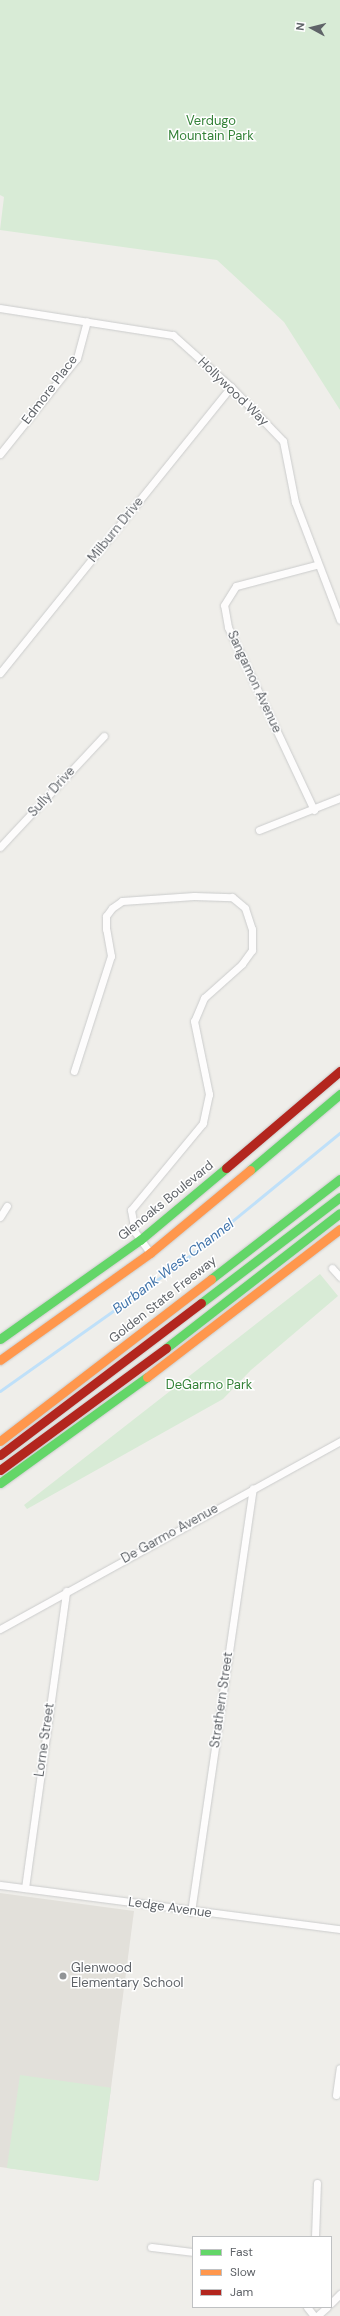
<!DOCTYPE html>
<html>
<head>
<meta charset="utf-8">
<style>
	body { margin:0 }
	#map { position:relative; width:340px; height:2316px; overflow:hidden; background:#efeeea; font-family:"DM Sans",sans-serif }
	div>[style] { position:absolute }
	.education>* { inset:0; background:#e2e0da }
	.green>* { inset:0; background:#d8ebd6; transform-origin:0 0 }
	.stream>* { height:2.5px; margin:-1.25px; padding:0 1.25px; transform-origin:1.25px; border-radius:1.25px; background:#bfe0f9 }
	.roads { filter:drop-shadow(0 0 1px #cbcccc) drop-shadow(0 0 1px #cbcccc) }
	.street>* { height:7px; margin:-3.5px; padding:0 3.5px; transform-origin:3.5px; border-radius:3.5px; background:#fdfcfc }
	.fast>* { height:9px; margin:-4.5px; padding:0 4.5px; transform-origin:4.5px; border-radius:4.5px; background:#63d668 }
	.slow>* { height:9px; margin:-4.5px; padding:0 4.5px; transform-origin:4.5px; border-radius:4.5px; background:#ff974d }
	.jam>* { height:9px; margin:-4.5px; padding:0 4.5px; transform-origin:4.5px; border-radius:4.5px; background:#b3261e }
	.dots>* { width:11px; height:11px; translate:-50% -50%; box-sizing:border-box; border:2px solid #fff; border-radius:50% }
	span { translate:-50% -50%; white-space:nowrap; text-align:center; line-height:1.15; -webkit-text-stroke:3px #fff; paint-order:stroke }
	.park-label { font-size:13px; color:#348238 }
	.street-label { font-size:13px; color:#5f6368 }
	.poi-label { font-size:13px; color:#5f6368 }
	.left { translate:0 -50%; text-align:left }
	.water-label { font-size:14px; color:#4174aa; font-style:italic }
	.legend { position:absolute; left:192px; top:2236px; width:140px; height:72px; box-sizing:border-box; background:#fff; border:1px solid #bfc1c3; margin:0; padding:5px 7px; list-style:none; font-size:12px; color:#5f6368 }
	.legend li { display:flex; align-items:center; gap:8px; height:20px }
	.legend b { width:20px; border:1px solid #bfc1c3 }
	.north { position:absolute; left:292px; top:8px; width:40px; height:40px; -webkit-text-stroke:3px #fff; paint-order:stroke; rotate:277deg; font-size:11px; font-weight:700; line-height:16px; text-align:center; color:#5f6368 }
	.north::after { content:''; display:block; margin:auto; width:14px; height:18px; background:#5f6368; clip-path:polygon(50% 0,100% 100%,50% 72%,0 100%) }
</style>
</head>
<body>
<div id="map">
	<div class="education">
		<i style="clip-path:polygon(0 1893px,134px 1911px,99px 2180px,0 2167px)"></i>
	</div>
	<div class="green">
		<i style="clip-path:polygon(0 0,340px 0,340px 410px,284px 322px,217px 260px,0 230px,4px 197px,0 195px)"></i>
		<i style="clip-path:polygon(320px 1274px,338px 1296px,251px 1370px,223px 1399px,27px 1509px,24px 1505px)"></i>
		<i style="left:20px;top:2075px;width:92px;height:94px;rotate:8deg"></i>
	</div>
	<div class="stream">
		<i style="left:0;top:1391px;width:222px;rotate:-35.3deg"></i>
		<i style="left:181px;top:1263px;width:205px;rotate:-39.3deg"></i>
	</div>
	<div class="roads">
		<div class="street">
			<i style="left:0;top:308px;width:175px;rotate:8.9deg"></i>
			<i style="left:173px;top:335px;width:78px;rotate:41.9deg"></i>
			<i style="left:231px;top:387px;width:75px;rotate:46.1deg"></i>
			<i style="left:283px;top:441px;width:62px;rotate:78.9deg"></i>
			<i style="left:295px;top:502px;width:126px;rotate:69.1deg"></i>
			<i style="left:0;top:454px;width:123px;rotate:-51.3deg"></i>
			<i style="left:77px;top:358px;width:38px;rotate:-75deg"></i>
			<i style="left:0;top:673px;width:368px;rotate:-51.1deg"></i>
			<i style="left:314px;top:810px;width:202px;rotate:-115.2deg"></i>
			<i style="left:228px;top:627px;width:22px;rotate:-100deg"></i>
			<i style="left:224px;top:605px;width:22px;rotate:-58deg"></i>
			<i style="left:236px;top:586px;width:83px;rotate:-14.7deg"></i>
			<i style="left:259px;top:830px;width:87px;rotate:-21.6deg"></i>
			<i style="left:0;top:847px;width:152px;rotate:-46.9deg"></i>
			<i style="left:74px;top:1071px;width:121px;rotate:-72.2deg"></i>
			<i style="left:111px;top:956px;width:27px;rotate:-100deg"></i>
			<i style="left:106px;top:929px;width:13px;rotate:-90deg"></i>
			<i style="left:106px;top:916px;width:10px;rotate:-53deg"></i>
			<i style="left:112px;top:908px;width:12px;rotate:-35deg"></i>
			<i style="left:122px;top:901px;width:72px;rotate:-4deg"></i>
			<i style="left:194px;top:896px;width:38px;rotate:2deg"></i>
			<i style="left:232px;top:897px;width:17px;rotate:40deg"></i>
			<i style="left:245px;top:908px;width:22px;rotate:72deg"></i>
			<i style="left:252px;top:929px;width:21px;rotate:90deg"></i>
			<i style="left:252px;top:950px;width:17px;rotate:126deg"></i>
			<i style="left:242px;top:964px;width:51px;rotate:138.2deg"></i>
			<i style="left:204px;top:998px;width:25px;rotate:113deg"></i>
			<i style="left:194px;top:1021px;width:75px;rotate:78.4deg"></i>
			<i style="left:209px;top:1094px;width:30px;rotate:102deg"></i>
			<i style="left:203px;top:1123px;width:113px;rotate:129.6deg"></i>
			<i style="left:131px;top:1210px;width:22px;rotate:80deg"></i>
			<i style="left:135px;top:1232px;width:26px;rotate:54deg"></i>
			<i style="left:0;top:1217px;width:13px;rotate:-58deg"></i>
			<i style="left:332px;top:1268px;width:12px;rotate:48deg"></i>
			<i style="left:0;top:1629px;width:389px;rotate:-28.9deg"></i>
			<i style="left:0;top:1885px;width:343px;rotate:7.4deg"></i>
			<i style="left:25px;top:1888px;width:300px;rotate:-82.1deg"></i>
			<i style="left:191px;top:1912px;width:428px;rotate:-81.7deg"></i>
			<i style="left:336px;top:2095px;width:27px;rotate:-82deg"></i>
			<i style="left:315px;top:2237px;width:54px;rotate:-87.9deg"></i>
			<i style="left:151px;top:2247px;width:42px;rotate:6.8deg"></i>
			<i style="left:331px;top:2303px;width:13px;rotate:-45deg"></i>
			<i style="left:307px;top:2307px;width:11px;rotate:52deg"></i>
			<i style="left:317px;top:2316px;width:13px;rotate:-42deg"></i>
		</div>
		<div class="fast">
			<i style="left:250px;top:1170px;width:118px;rotate:-40.2deg"></i>
			<i style="left:211px;top:1279px;width:163px;rotate:-37.8deg"></i>
			<i style="left:201px;top:1303px;width:175px;rotate:-37.3deg"></i>
			<i style="left:0;top:1339px;width:171px;rotate:-35.3deg"></i>
			<i style="left:140px;top:1240px;width:112px;rotate:-39.9deg"></i>
			<i style="left:166px;top:1348px;width:220px;rotate:-37.8deg"></i>
			<i style="left:0;top:1483px;width:181px;rotate:-35.8deg"></i>
		</div>
		<div class="slow">
			<i style="left:0;top:1360px;width:184px;rotate:-35.5deg"></i>
			<i style="left:150px;top:1253px;width:130px;rotate:-39.7deg"></i>
			<i style="left:147px;top:1377px;width:243px;rotate:-37.5deg"></i>
			<i style="left:0;top:1441px;width:266px;rotate:-37.5deg"></i>
		</div>
		<div class="jam">
			<i style="left:226px;top:1168px;width:150px;rotate:-40.4deg"></i>
			<i style="left:0;top:1455px;width:252px;rotate:-37.1deg"></i>
			<i style="left:0;top:1470px;width:206px;rotate:-36.3deg"></i>
		</div>
	</div>
	<div class="dots">
		<i style="left:63px;top:1976px;background:#919496"></i>
	</div>
	<div class="park-label">
		<span style="left:211px;top:129px">Verdugo<br>Mountain Park</span>
		<span style="left:209px;top:1385px">DeGarmo Park</span>
	</div>
	<div class="street-label">
		<span style="left:50px;top:390px;rotate:-53deg">Edmore Place</span>
		<span style="left:233px;top:392px;rotate:44deg">Hollywood Way</span>
		<span style="left:116px;top:530px;rotate:-51deg">Milburn Drive</span>
		<span style="left:254px;top:682px;rotate:65deg">Sangamon Avenue</span>
		<span style="left:52px;top:792px;rotate:-48deg">Sully Drive</span>
		<span style="left:166px;top:1201px;rotate:-39deg">Glenoaks Boulevard</span>
		<span style="left:163px;top:1300px;rotate:-38deg">Golden State Freeway</span>
		<span style="left:170px;top:1534px;rotate:-29deg">De Garmo Avenue</span>
		<span style="left:222px;top:1700px;rotate:-82deg">Strathern Street</span>
		<span style="left:45px;top:1740px;rotate:-82deg">Lorne Street</span>
		<span style="left:170px;top:1908px;rotate:8deg">Ledge Avenue</span>
	</div>
	<div class="poi-label">
		<span class="left" style="left:71px;top:1976px">Glenwood<br>Elementary School</span>
	</div>
	<div class="water-label">
		<span style="left:173px;top:1266px;rotate:-37deg">Burbank West Channel</span>
	</div>
	<ul class="legend">
	<li><b style="height:5px;background:#63d668"></b>Fast</li>
	<li><b style="height:5px;background:#ff974d"></b>Slow</li>
	<li><b style="height:5px;background:#b3261e"></b>Jam</li>
	</ul>
	<div class="north">N</div>
</div>
</body>
</html>
